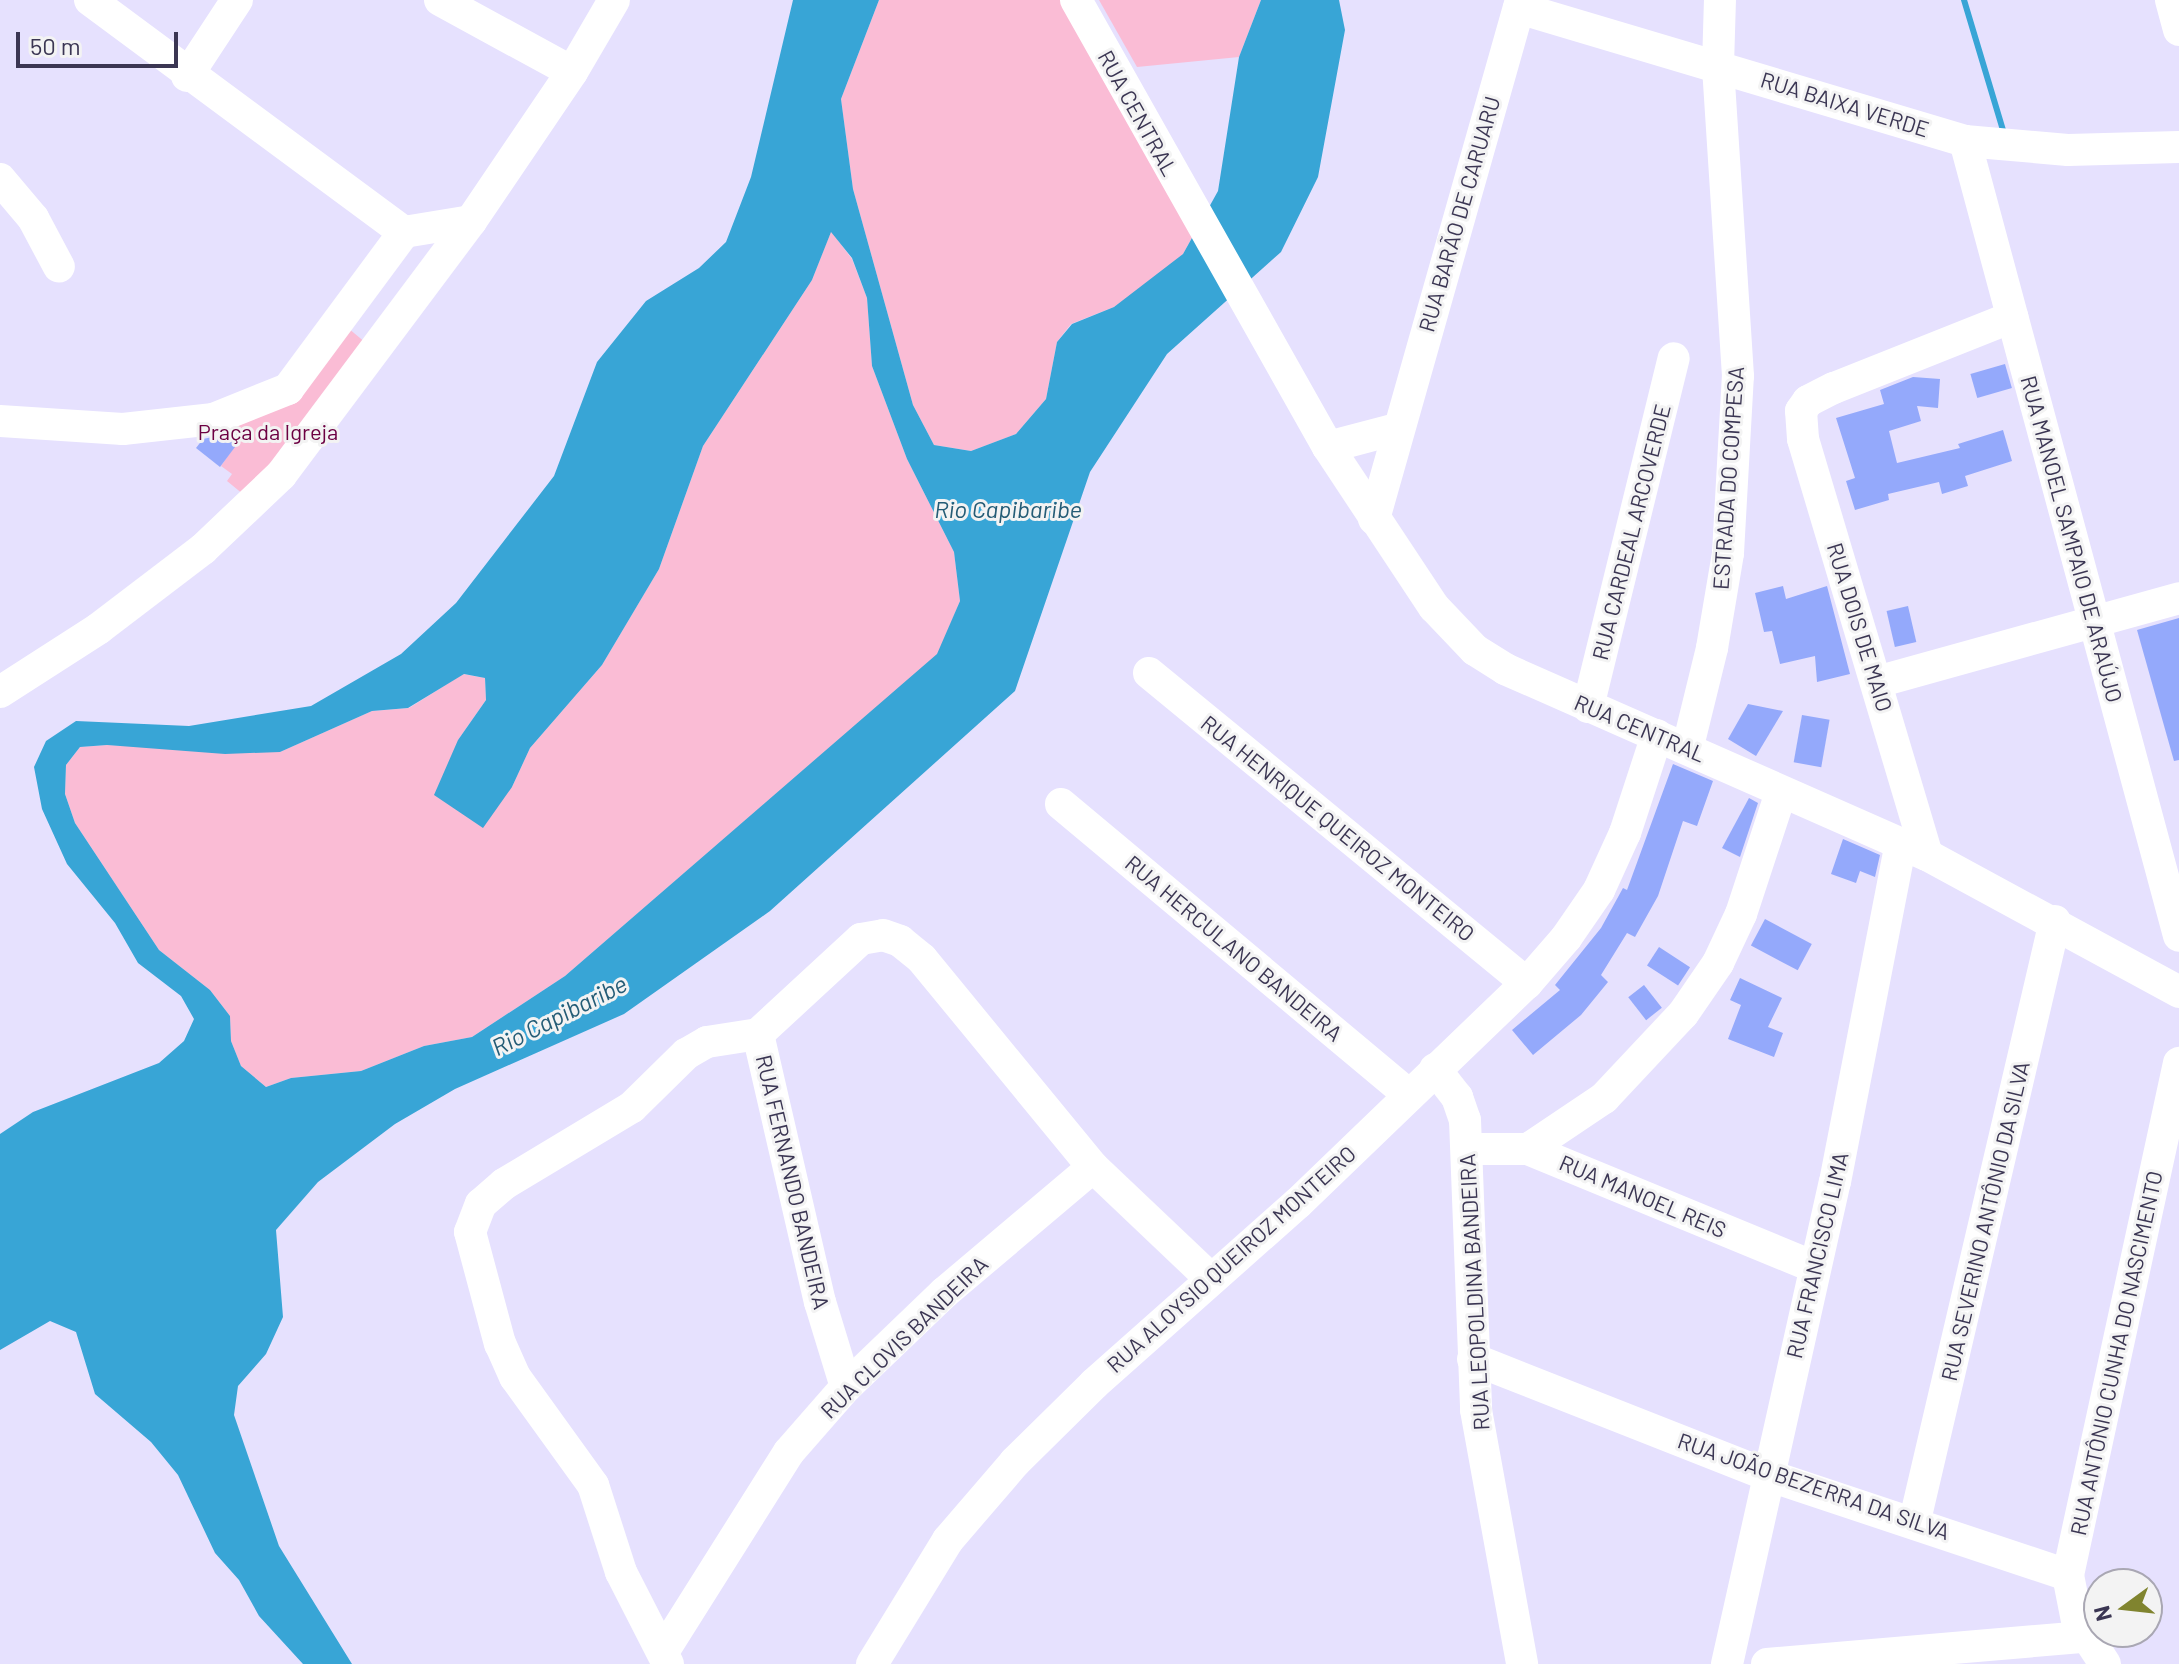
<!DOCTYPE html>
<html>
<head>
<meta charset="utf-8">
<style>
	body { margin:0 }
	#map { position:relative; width:2179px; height:1664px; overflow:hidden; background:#e6e1fe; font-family:Barlow,sans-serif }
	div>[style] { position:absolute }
	.green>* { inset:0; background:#fabcd5 }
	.water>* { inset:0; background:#38a5d6 }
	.stream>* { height:6px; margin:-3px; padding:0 3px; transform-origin:3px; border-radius:3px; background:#38a5d6 }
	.building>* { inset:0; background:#94a9fb; transform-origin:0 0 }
	.minor>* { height:32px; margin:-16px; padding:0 16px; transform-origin:16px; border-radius:16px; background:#fff }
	span { translate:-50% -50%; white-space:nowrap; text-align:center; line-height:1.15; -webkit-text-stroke:6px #f3f3f3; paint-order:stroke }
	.street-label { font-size:22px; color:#3b3653 }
	.park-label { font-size:22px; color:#6c0042 }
	.water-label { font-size:24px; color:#245c76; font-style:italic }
	.north { position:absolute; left:2083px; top:1568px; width:80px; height:80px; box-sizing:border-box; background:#f3f3f3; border:2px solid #a9a7b3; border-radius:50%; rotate:255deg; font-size:22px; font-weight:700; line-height:32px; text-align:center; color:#3b3653 }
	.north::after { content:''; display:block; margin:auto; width:28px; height:36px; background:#80842f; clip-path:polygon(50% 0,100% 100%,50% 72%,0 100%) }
	.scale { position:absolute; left:16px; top:32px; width:162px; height:36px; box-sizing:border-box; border:4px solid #3b3653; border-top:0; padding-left:10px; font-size:24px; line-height:28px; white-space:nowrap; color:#3b3653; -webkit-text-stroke:6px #f3f3f3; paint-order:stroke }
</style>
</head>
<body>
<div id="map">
	<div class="green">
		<i style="clip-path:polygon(879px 0,1064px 0,1194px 234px,1183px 254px,1146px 285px,1114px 307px,1071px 324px,1057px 342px,1046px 399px,1016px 434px,971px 451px,934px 445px,913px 405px,853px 189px,841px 99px)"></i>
		<i style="clip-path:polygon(1099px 0,1261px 0,1239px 57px,1137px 67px)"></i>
		<i style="clip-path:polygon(831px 231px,852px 259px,867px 298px,872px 366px,907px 459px,954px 552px,960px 601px,938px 654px,565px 976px,472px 1037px,424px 1046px,361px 1071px,291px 1078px,266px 1087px,241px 1066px,231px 1041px,230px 1016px,210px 990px,159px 950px,75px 823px,65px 794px,66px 765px,80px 747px,107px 745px,280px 752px,372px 711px,409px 708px,463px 674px,485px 678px,486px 700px,458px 740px,512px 787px,530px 748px,602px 665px,659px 569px,703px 446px,812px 280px)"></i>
		<i style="clip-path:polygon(348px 328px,372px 348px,249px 499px,227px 481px,232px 474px,221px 466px,237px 443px,214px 425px)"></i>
	</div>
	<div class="water">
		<i style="clip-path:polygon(evenodd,793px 0,879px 0,841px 99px,853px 189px,913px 405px,934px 445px,971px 451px,1016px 434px,1046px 399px,1057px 342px,1072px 324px,1114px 307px,1183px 254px,1218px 191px,1239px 57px,1261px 0,1339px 0,1345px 30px,1318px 177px,1281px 252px,1167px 354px,1090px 472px,1015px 691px,770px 911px,624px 1014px,455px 1089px,395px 1124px,318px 1182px,276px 1230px,283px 1317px,266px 1354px,238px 1386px,234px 1415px,279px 1546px,352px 1664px,303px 1664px,259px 1616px,239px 1580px,215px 1553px,178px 1475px,151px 1442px,95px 1394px,76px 1332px,50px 1321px,0 1350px,0 1134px,33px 1112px,159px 1063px,184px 1041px,194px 1019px,181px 996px,138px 963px,115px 923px,67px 864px,42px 809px,34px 767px,46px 741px,76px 721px,189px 726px,311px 706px,401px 654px,456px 603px,554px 476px,597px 362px,646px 301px,699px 268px,726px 242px,751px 177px,793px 0,831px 232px,852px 258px,867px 298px,872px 366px,907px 459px,954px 552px,960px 601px,937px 654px,565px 976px,472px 1037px,424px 1046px,361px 1071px,291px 1078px,266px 1087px,241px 1066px,231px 1041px,230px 1016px,210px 990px,159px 950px,75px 823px,65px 794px,66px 765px,80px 747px,107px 745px,225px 754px,280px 752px,372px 711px,408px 708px,464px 674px,485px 678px,486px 700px,458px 740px,434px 795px,483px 828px,512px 787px,530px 748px,602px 665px,659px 569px,703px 446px,812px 280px,831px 232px)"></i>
	</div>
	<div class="stream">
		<i style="left:1964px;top:0;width:136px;rotate:73.3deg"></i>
	</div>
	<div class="building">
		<i style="left:2005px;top:364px;width:25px;height:36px;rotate:74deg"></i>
		<i style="clip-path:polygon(1913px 377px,1940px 379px,1938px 408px,1917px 406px,1921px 421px,1889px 431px,1897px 463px,1960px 448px,1958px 444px,2003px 430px,2012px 461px,1965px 476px,1968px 486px,1942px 494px,1939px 482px,1888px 494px,1889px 500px,1855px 510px,1846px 481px,1855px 478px,1836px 418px,1884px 404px,1880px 390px)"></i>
		<i style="clip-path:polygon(226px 434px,238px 443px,220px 467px,196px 448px,203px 439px)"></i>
		<i style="clip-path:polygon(1783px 586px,1786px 599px,1827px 586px,1850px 674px,1817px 682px,1815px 656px,1780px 664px,1772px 631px,1764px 632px,1755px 593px)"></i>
		<i style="left:1908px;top:606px;width:37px;height:22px;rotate:77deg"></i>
		<i style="clip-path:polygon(2179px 618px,2179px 760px,2174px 761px,2137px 630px)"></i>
		<i style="clip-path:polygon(1748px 704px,1783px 711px,1756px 756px,1728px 739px)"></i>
		<i style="left:1802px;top:715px;width:28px;height:48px;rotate:10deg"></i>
		<i style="clip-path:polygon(1673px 764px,1713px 781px,1697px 826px,1683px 821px,1658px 896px,1635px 937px,1627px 933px,1601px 975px,1608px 982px,1581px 1015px,1533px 1055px,1512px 1030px,1560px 990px,1555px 985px,1601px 928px,1623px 888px,1627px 890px)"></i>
		<i style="clip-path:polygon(1749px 798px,1758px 803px,1740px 857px,1722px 848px)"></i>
		<i style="clip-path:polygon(1843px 839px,1880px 855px,1875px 877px,1860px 871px,1856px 883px,1831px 874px)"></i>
		<i style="left:1765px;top:919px;width:53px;height:30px;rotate:28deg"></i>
		<i style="left:1659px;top:947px;width:37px;height:22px;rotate:33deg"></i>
		<i style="clip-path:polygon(1740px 978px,1782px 998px,1768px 1027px,1783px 1033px,1774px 1057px,1728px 1039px,1741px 1005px,1730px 1000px)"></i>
		<i style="left:1644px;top:985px;width:29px;height:20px;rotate:52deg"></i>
	</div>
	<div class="minor">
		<i style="left:90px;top:0;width:390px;rotate:36.5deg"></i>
		<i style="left:440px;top:0;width:150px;rotate:28.6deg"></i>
		<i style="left:1076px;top:0;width:513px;rotate:60.59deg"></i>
		<i style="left:1328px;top:447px;width:192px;rotate:56.5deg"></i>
		<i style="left:1434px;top:607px;width:59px;rotate:46.4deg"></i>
		<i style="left:1475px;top:650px;width:36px;rotate:32deg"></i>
		<i style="left:1505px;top:669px;width:461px;rotate:23.8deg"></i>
		<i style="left:1927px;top:855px;width:287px;rotate:28.5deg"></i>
		<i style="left:2171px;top:0;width:31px;rotate:75deg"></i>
		<i style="left:1519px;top:8px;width:465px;rotate:16.6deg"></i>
		<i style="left:1965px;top:141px;width:103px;rotate:5deg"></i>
		<i style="left:2068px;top:150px;width:111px;rotate:-1.5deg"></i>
		<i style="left:187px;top:76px;width:91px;rotate:-56.7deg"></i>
		<i style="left:1965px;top:141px;width:823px;rotate:74.93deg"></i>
		<i style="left:0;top:179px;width:51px;rotate:49.8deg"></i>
		<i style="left:33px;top:218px;width:55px;rotate:62deg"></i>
		<i style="left:404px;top:232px;width:68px;rotate:-9.3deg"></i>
		<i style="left:471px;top:221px;width:180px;rotate:-55.9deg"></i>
		<i style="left:572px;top:72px;width:83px;rotate:-59.7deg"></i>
		<i style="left:0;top:421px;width:123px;rotate:3.7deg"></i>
		<i style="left:123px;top:429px;width:91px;rotate:-6.3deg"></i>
		<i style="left:213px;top:419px;width:81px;rotate:-21.8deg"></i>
		<i style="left:288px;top:389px;width:195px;rotate:-53.5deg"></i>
		<i style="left:1328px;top:447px;width:70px;rotate:-14.8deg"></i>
		<i style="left:1374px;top:519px;width:539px;rotate:-74.19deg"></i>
		<i style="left:1149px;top:673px;width:489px;rotate:39.4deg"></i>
		<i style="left:1877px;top:682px;width:313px;rotate:-15.5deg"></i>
		<i style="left:0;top:692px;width:117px;rotate:-32.7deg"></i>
		<i style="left:98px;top:629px;width:132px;rotate:-37.3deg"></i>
		<i style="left:203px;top:549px;width:108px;rotate:-43.5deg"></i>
		<i style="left:281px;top:475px;width:317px;rotate:-53.2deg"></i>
		<i style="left:1588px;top:707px;width:359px;rotate:-76.2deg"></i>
		<i style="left:1688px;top:746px;width:101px;rotate:-76.2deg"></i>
		<i style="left:1712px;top:648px;width:96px;rotate:-80.4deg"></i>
		<i style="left:1728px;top:553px;width:177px;rotate:-86.8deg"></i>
		<i style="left:1738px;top:376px;width:311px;rotate:-93.7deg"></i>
		<i style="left:1718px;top:66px;width:66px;rotate:-88.3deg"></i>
		<i style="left:1061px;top:804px;width:451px;rotate:39.9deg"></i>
		<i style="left:1927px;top:855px;width:434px;rotate:-106.6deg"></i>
		<i style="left:1803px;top:439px;width:28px;rotate:-94deg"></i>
		<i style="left:1801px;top:411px;width:12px;rotate:-55deg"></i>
		<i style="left:1808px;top:401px;width:29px;rotate:-27deg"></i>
		<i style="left:1834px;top:388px;width:192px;rotate:-21.7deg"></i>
		<i style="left:758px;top:1034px;width:140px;rotate:-42.7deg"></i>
		<i style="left:861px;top:939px;width:22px;rotate:-10deg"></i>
		<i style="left:883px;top:935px;width:18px;rotate:19deg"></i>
		<i style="left:900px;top:941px;width:28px;rotate:39deg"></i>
		<i style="left:922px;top:959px;width:269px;rotate:50.6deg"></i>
		<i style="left:1093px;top:1167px;width:161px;rotate:43.5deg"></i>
		<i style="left:758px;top:1034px;width:275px;rotate:77deg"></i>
		<i style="left:820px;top:1302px;width:89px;rotate:73deg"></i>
		<i style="left:1435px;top:1069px;width:36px;rotate:52deg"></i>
		<i style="left:1457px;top:1097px;width:24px;rotate:71deg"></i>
		<i style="left:1465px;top:1120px;width:290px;rotate:87.8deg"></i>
		<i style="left:1476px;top:1410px;width:258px;rotate:79.7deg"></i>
		<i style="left:1469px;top:1149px;width:59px"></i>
		<i style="left:1528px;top:1149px;width:309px;rotate:22.4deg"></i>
		<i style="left:1528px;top:1149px;width:92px;rotate:-33.9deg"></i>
		<i style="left:1604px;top:1098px;width:115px;rotate:-46.8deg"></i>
		<i style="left:1683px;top:1014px;width:62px;rotate:-55.5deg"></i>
		<i style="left:1718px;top:963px;width:54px;rotate:-64.9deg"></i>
		<i style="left:1741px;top:914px;width:128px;rotate:-71.8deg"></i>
		<i style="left:1473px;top:1359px;width:316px;rotate:21.5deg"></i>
		<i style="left:1767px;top:1475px;width:317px;rotate:18.4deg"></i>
		<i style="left:1915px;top:1520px;width:615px;rotate:-76.84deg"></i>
		<i style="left:663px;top:1652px;width:236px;rotate:-57.8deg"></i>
		<i style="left:789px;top:1452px;width:86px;rotate:-48.8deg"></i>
		<i style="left:846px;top:1387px;width:136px;rotate:-43.8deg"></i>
		<i style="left:944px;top:1293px;width:195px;rotate:-40.2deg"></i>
		<i style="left:668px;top:1664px;width:103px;rotate:-117.1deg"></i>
		<i style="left:621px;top:1572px;width:91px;rotate:-107.8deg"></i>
		<i style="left:593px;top:1485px;width:133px;rotate:-125.8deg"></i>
		<i style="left:515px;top:1377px;width:36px;rotate:-114deg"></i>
		<i style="left:500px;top:1344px;width:116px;rotate:-105deg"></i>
		<i style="left:470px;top:1232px;width:30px;rotate:-69deg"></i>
		<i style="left:481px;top:1204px;width:30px;rotate:-41deg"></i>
		<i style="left:504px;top:1184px;width:149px;rotate:-31deg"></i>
		<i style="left:632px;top:1107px;width:76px;rotate:-44.5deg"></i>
		<i style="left:686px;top:1054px;width:24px;rotate:-30deg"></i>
		<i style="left:707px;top:1042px;width:52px;rotate:-8.9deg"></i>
		<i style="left:872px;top:1664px;width:145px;rotate:-58.5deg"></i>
		<i style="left:948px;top:1540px;width:103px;rotate:-49.3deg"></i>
		<i style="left:1015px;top:1462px;width:111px;rotate:-44.6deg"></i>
		<i style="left:1094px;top:1384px;width:273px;rotate:-41.6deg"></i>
		<i style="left:1298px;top:1203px;width:318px;rotate:-43.9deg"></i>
		<i style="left:1527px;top:983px;width:60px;rotate:-49.1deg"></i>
		<i style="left:1566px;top:938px;width:58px;rotate:-55.5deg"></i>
		<i style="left:1599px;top:890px;width:63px;rotate:-65.5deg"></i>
		<i style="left:1625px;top:833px;width:103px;rotate:-71.9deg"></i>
		<i style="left:1727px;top:1664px;width:494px;rotate:-77.4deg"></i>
		<i style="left:1835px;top:1182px;width:344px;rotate:-79deg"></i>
		<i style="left:1767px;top:1664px;width:318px;rotate:-4.9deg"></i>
		<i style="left:2105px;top:1664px;width:51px;rotate:-123.1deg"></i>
		<i style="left:2077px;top:1621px;width:47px;rotate:-101.1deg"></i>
		<i style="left:2068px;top:1575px;width:524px;rotate:-77.77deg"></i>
	</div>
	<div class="street-label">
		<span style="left:1845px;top:104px;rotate:17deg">RUA BAIXA VERDE</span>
		<span style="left:1138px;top:113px;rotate:61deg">RUA CENTRAL</span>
		<span style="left:1459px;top:214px;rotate:-74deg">RUA BARÃO DE CARUARU</span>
		<span style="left:1728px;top:478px;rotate:-86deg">ESTRADA DO COMPESA</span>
		<span style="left:1631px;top:532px;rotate:-76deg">RUA CARDEAL ARCOVERDE</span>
		<span style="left:2072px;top:539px;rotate:75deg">RUA MANOEL SAMPAIO DE ARAÚJO</span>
		<span style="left:1860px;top:627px;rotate:73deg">RUA DOIS DE MAIO</span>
		<span style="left:1640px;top:728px;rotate:23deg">RUA CENTRAL</span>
		<span style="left:1338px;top:828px;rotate:39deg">RUA HENRIQUE QUEIROZ MONTEIRO</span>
		<span style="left:1234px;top:948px;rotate:40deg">RUA HERCULANO BANDEIRA</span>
		<span style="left:793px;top:1182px;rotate:77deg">RUA FERNANDO BANDEIRA</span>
		<span style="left:1643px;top:1196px;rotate:23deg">RUA MANOEL REIS</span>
		<span style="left:1985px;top:1221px;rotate:-77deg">RUA SEVERINO ANTÔNIO DA SILVA</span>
		<span style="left:1817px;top:1255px;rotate:-77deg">RUA FRANCISCO LIMA</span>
		<span style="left:1231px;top:1259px;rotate:-42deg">RUA ALOYSIO QUEIROZ MONTEIRO</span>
		<span style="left:1474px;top:1292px;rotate:-93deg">RUA LEOPOLDINA BANDEIRA</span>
		<span style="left:904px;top:1337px;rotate:-44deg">RUA CLOVIS BANDEIRA</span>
		<span style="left:2116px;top:1353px;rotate:-78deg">RUA ANTÔNIO CUNHA DO NASCIMENTO</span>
		<span style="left:1814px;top:1486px;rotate:19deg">RUA JOÃO BEZERRA DA SILVA</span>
	</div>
	<div class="park-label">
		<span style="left:268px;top:432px">Praça da Igreja</span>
	</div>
	<div class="water-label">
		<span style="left:1008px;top:509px">Rio Capibaribe</span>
		<span style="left:559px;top:1015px;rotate:-27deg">Rio Capibaribe</span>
	</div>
	<div class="north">N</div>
	<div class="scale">50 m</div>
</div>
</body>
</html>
